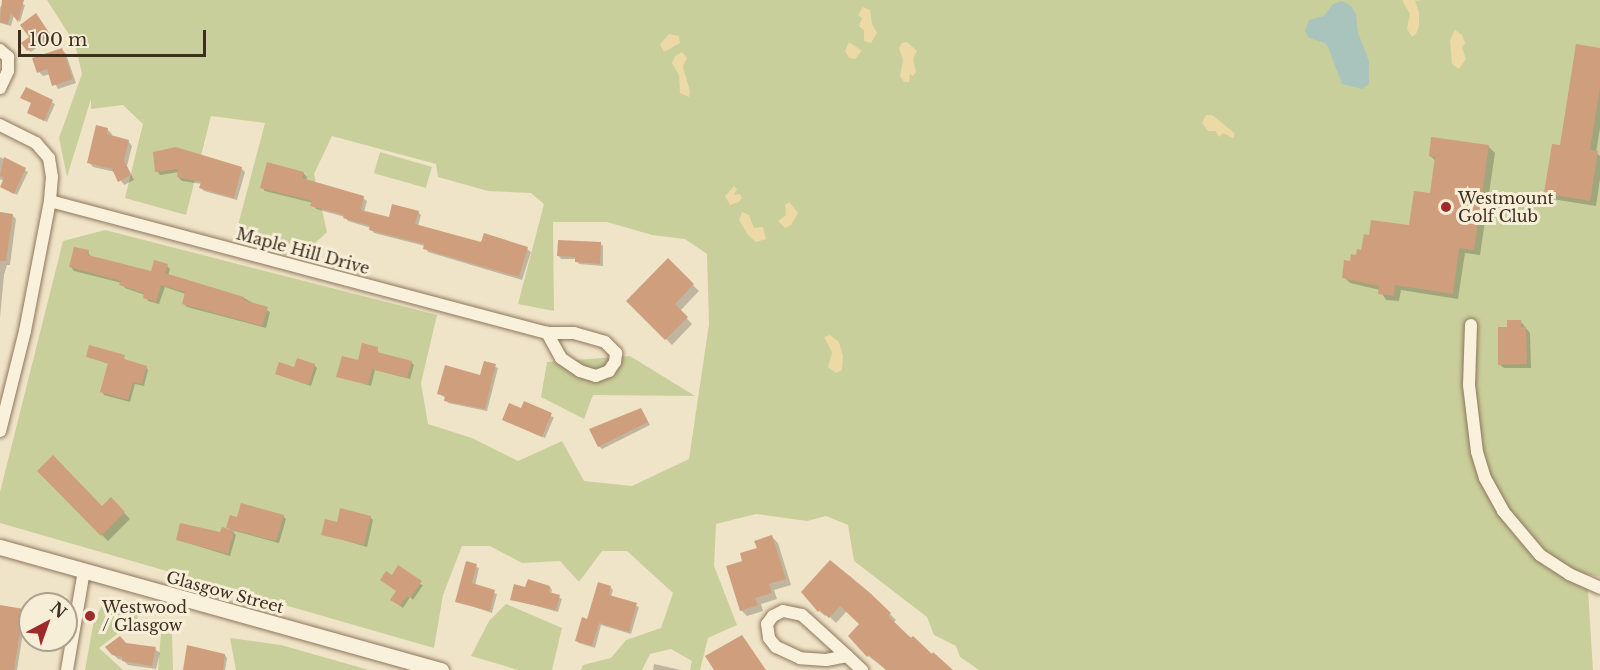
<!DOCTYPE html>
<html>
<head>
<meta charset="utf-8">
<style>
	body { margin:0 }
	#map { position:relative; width:1600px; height:670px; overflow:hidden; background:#f0e4c8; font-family:"Libre Baskerville",serif }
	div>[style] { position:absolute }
	.green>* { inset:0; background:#c9cf9b; transform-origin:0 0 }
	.sand>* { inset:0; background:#ecd9a5 }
	.water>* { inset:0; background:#a9c4bc }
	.shadow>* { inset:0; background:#0003 }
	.building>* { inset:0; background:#cf9f7d }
	.roads { filter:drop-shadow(0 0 2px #8d765c) drop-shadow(0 0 2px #8d765c) }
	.minor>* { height:12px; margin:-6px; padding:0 6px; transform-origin:6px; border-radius:6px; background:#faf1dc }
	.tertiary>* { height:15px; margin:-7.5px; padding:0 7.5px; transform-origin:7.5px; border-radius:7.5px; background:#faf1dc }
	.dots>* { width:16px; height:16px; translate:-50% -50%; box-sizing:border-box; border:3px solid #f7eed8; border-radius:50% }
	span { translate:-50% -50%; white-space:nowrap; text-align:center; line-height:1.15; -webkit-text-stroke:6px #f7eed8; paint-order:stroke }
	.poi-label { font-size:16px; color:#3d2e20 }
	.left { translate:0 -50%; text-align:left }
	.street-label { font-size:16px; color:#3d2e20 }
	.north { position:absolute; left:18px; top:592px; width:60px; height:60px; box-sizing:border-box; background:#f7eed8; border:2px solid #ada18e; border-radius:50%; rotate:41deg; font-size:16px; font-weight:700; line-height:24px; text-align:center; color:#3d2e20 }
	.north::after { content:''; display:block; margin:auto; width:21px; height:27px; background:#9e2a2b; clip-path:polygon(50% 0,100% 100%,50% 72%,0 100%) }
	.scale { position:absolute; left:18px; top:30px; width:188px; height:27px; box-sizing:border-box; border:3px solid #3d2e20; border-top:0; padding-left:8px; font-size:18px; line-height:21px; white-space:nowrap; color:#3d2e20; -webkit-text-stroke:4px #f7eed8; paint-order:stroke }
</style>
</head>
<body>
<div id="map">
	<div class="green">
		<i style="clip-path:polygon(47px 0,1600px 0,1600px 577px,1587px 574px,1593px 670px,979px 670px,960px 657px,956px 646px,934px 635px,927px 617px,854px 561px,848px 525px,826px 516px,807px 521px,756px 514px,716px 524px,714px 566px,737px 625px,708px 638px,700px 670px,690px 670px,692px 661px,671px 649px,650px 654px,642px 670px,581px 670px,583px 665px,611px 658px,626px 640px,661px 628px,673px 593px,627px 551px,602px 551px,579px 582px,560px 561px,522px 563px,490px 546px,462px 546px,443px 595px,434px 648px,0 523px,0 492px,63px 241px,105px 230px,437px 315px,421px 383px,428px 424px,472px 438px,518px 461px,562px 441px,584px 481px,632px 486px,689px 459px,709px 324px,707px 254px,685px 239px,652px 235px,607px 222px,553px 222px,554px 311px,518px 304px,544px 204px,531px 193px,488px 191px,438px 177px,436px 164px,332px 136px,314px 174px,327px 232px,309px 249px,237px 229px,265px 123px,211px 116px,186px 215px,125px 198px,143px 124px,123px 105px,91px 109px,91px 99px,67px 177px,59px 138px,82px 74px,75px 44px)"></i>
		<i style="left:380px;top:152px;width:54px;height:22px;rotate:16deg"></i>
		<i style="clip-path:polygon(630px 356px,695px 396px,593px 395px,584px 419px,541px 397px,547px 362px)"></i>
		<i style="clip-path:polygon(104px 602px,134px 606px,138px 618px,99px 648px,123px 670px,85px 670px,94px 620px)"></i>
		<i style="clip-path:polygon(506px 604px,562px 628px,552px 670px,518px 670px,471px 656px,489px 621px)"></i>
		<i style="clip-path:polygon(161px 633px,172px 634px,173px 670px,158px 670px)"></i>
		<i style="clip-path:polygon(230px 638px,281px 645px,369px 670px,236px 670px)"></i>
	</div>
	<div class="sand">
		<i style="clip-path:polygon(1402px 0,1421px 0,1415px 1px,1419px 12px,1419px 26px,1416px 34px,1412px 37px,1407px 29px,1410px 14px)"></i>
		<i style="clip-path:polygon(863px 7px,870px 10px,872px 24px,877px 33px,871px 43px,864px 41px,864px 30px,859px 26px,862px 18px,858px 15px)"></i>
		<i style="clip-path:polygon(1455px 30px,1462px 35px,1465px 43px,1462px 48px,1466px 59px,1459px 69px,1452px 64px,1450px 40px)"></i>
		<i style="clip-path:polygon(669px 34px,679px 36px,680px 43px,664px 52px,660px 44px)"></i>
		<i style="clip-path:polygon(849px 42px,862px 51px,855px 59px,849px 58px,845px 51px)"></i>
		<i style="clip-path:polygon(907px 42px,917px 51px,913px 59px,916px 72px,913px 76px,910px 74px,909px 82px,904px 82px,900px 76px,903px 60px,899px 48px,902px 43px)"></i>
		<i style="clip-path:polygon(682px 52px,687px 58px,683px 67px,690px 91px,689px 97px,680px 93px,679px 75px,672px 63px,675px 56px)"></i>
		<i style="clip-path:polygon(1206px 115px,1212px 115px,1232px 131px,1235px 134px,1233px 138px,1223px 133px,1219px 137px,1216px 131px,1208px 131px,1202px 123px)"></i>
		<i style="clip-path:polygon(734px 186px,737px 189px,734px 195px,740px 194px,742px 198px,739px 202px,730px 205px,725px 196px)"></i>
		<i style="clip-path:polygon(789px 202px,798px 213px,791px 225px,785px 228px,778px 221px,786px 215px,785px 205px)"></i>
		<i style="clip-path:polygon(742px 212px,749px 215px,754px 228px,763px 227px,766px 239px,756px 242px,748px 235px,739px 220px)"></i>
		<i style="clip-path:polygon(830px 335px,839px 342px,843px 356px,842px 370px,836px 373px,828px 367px,832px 352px,824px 337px)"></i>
	</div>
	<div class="water">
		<i style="clip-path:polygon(1342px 1px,1351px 6px,1356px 14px,1358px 33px,1369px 61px,1369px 84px,1362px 89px,1342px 84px,1328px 47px,1325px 43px,1309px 38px,1305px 31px,1309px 20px,1324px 16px,1333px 4px)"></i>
	</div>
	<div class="shadow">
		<i style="clip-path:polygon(4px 0,13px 0,25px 5px,20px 22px,14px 15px,11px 26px,0 23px,0 8px)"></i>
		<i style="clip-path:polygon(38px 18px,51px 37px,31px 52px,28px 50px)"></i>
		<i style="clip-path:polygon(62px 49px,66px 54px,76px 83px,58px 89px,50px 74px,43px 76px,39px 72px)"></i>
		<i style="clip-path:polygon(1600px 50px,1600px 128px,1596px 153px,1600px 156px,1600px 179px,1596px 206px,1552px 199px,1546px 193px,1561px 147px)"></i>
		<i style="clip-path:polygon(26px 89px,55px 104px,47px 122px,28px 112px,33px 104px)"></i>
		<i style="clip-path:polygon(107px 129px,112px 134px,111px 137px,128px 141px,132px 146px,127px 166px,134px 180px,124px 185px,115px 172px,93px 167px,89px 162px)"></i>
		<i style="clip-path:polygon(1433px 138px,1489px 147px,1495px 153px,1480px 255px,1465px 253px,1458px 299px,1401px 290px,1399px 301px,1386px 300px,1380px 290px,1350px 283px,1344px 277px,1370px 236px,1410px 227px,1431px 195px,1436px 161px,1430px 156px)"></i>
		<i style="clip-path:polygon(154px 153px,241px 168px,245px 172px,237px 200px,204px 191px,201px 188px,202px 184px,182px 181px,178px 177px,179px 172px,160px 175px,157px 171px)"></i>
		<i style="clip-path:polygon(0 157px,28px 172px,17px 195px,2px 187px,4px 181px,0 179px)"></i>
		<i style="clip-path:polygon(303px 173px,307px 177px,306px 181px,363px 198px,367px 201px,364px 212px,390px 219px,418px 212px,421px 215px,418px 226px,482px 243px,527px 249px,531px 252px,522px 280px,428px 252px,425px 246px,374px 233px,371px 228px,348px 221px,345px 217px,316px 209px,313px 203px,265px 191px,262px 187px)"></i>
		<i style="clip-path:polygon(0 214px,12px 215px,16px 219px,10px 265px,7px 265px,4px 275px,0 318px)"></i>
		<i style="clip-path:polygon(601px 244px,603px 246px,603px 266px,579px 264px,576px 259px,561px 259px,559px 256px)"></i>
		<i style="clip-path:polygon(88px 252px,91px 257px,152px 273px,167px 266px,170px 269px,168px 276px,244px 298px,270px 312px,266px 328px,187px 307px,183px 303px,186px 294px,165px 287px,159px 304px,148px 301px,145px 295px,125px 288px,122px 283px,74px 271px,71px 267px)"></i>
		<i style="clip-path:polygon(668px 261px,699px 291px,680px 311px,692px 324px,672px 345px,628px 301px)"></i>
		<i style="clip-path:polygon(1521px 322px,1530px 333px,1531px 368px,1504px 368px,1499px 364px,1509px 329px)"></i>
		<i style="clip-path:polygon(377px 349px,379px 354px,411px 362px,414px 365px,410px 379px,375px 370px,371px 386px,338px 376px)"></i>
		<i style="clip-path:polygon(88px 357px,124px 367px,126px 358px,126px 362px,146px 367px,148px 370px,144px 386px,135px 384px,130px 402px,104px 395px,102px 392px,109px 364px)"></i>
		<i style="clip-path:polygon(485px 363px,498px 368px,487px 411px,448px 403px,446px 398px,439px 394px,482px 376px)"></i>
		<i style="clip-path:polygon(314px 365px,317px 368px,311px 386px,276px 374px)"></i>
		<i style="clip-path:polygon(522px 410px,554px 417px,545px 438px,504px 420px)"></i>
		<i style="clip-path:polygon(643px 412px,650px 425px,602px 449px,599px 446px)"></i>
		<i style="clip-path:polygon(39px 471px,102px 508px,111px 499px,130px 519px,108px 541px)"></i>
		<i style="clip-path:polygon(283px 516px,286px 519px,279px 543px,231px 530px,236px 535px,230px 556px,178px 540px,233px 532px,228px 527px,238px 519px)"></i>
		<i style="clip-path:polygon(370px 517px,373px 520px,367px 547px,323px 534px,338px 524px)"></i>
		<i style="clip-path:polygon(772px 537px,778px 543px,791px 585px,774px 590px,777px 599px,761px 604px,763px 611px,747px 616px,741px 610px,744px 562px)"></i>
		<i style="clip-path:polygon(467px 563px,479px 568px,475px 586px,497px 594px,492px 613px,456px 601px)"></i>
		<i style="clip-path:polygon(850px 576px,896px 620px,893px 623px,950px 670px,887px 670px,864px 653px,861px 624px,847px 611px,836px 623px,827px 614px,825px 616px,819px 611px)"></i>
		<i style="clip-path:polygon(392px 577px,423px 585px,413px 600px,410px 597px,403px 608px,395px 602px,398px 591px)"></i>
		<i style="clip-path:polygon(550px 587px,552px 590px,551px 594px,562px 599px,558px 612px,511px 599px,526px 589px)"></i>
		<i style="clip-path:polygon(610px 587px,613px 590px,611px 597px,639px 607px,631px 634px,601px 625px,595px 648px,579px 643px,577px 641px)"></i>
		<i style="clip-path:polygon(23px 611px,26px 614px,17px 670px,0 670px,0 620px)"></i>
		<i style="clip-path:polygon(126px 645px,155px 649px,160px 653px,156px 669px,128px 665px,123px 660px,118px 659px,113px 654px)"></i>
		<i style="clip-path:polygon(225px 655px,227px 658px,225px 670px,186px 670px)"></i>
		<i style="clip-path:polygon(654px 664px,681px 670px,653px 670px)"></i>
	</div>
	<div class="building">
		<i style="clip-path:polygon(2px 0,24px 0,18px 22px,11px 13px,8px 24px,0 22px)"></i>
		<i style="clip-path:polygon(36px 13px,50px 34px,27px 51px,21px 43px,29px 37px,20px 25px)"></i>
		<i style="clip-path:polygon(1576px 44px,1600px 48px,1600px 87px,1590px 150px,1598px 151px,1590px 201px,1544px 193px,1552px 144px,1560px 145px)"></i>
		<i style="clip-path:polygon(62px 48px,73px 79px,52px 86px,47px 69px,37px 73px,32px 58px)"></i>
		<i style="clip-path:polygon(26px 87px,53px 100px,44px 121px,27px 113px,31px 103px,20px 98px)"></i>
		<i style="clip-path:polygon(96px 125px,108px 128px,107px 134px,129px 140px,124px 160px,131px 175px,118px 182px,112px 169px,87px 163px)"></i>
		<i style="clip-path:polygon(1431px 137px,1489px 145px,1474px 250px,1459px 248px,1453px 294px,1395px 285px,1394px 296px,1378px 294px,1379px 286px,1342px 278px,1344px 260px,1350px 261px,1351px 254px,1356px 255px,1357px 249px,1361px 250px,1364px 234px,1369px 235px,1371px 220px,1409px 225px,1414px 191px,1430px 193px,1435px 157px,1429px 156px)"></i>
		<i style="clip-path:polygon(176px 147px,242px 167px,234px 198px,199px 188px,201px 182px,177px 177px,178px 169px,155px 172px,153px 152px)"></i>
		<i style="clip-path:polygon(4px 157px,26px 168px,14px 194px,0 187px,4px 178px,0 176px)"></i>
		<i style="clip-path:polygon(267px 162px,304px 172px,302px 178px,364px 196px,361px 210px,389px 217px,392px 204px,419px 211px,415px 224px,481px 242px,484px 233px,528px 247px,519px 277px,423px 249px,424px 244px,369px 230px,370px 226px,343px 218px,344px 215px,310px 206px,312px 201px,260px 188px)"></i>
		<i style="clip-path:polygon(0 212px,13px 214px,6px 261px,0 261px)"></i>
		<i style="clip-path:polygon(558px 240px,601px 242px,600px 264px,575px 262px,575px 257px,557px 256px)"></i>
		<i style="clip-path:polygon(74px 247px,89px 250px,88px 255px,151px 271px,154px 260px,168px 264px,165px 273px,244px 297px,243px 300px,268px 307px,262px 326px,182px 304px,185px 292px,161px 285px,156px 302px,143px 298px,144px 293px,119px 285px,121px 281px,69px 267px)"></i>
		<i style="clip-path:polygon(668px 258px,694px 284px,675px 304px,688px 317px,665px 340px,626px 301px)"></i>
		<i style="clip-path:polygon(1507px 320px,1521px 320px,1521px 327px,1526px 327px,1527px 364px,1498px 365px,1498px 327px,1507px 327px)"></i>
		<i style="clip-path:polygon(362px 343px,378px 347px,377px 352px,412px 361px,407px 378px,372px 369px,368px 385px,336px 377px,342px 356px,358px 360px)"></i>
		<i style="clip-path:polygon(89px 345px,125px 355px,124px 359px,147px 366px,142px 384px,133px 382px,128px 400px,100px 392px,108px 363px,86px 357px)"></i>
		<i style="clip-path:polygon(297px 358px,315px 364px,309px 385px,275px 374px,279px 362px,294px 367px)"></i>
		<i style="clip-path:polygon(484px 361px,496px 364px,485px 409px,444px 401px,445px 396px,437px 394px,445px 365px,480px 375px)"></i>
		<i style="clip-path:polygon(524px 401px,552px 413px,542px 437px,502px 420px,509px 403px,521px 408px)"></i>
		<i style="clip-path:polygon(641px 408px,648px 422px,598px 447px,589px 429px)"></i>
		<i style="clip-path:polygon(53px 455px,102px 506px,111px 497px,125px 512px,101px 536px,37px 471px)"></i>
		<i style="clip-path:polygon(241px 503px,284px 515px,276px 541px,226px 528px,230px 515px,237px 517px)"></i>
		<i style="clip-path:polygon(340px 508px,371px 516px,364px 545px,321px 535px,325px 519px,337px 522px)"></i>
		<i style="clip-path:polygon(180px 523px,220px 532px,222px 527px,234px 531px,228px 554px,176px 540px)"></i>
		<i style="clip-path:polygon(772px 535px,786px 579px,769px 584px,772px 593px,755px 598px,758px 605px,740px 611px,726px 566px,742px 561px,740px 553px,757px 548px,754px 541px)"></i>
		<i style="clip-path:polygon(830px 560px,869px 592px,891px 613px,888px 616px,911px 638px,913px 636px,932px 654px,933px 652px,953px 670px,886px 670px,869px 655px,867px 657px,848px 636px,859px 624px,840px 606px,829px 618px,820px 610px,818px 612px,801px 592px)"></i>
		<i style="clip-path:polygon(466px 561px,477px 564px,472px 583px,495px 590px,490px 611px,455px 602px)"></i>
		<i style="clip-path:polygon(398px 565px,422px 581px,410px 598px,407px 596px,400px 606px,390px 600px,396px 591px,380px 580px,386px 571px,392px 575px)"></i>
		<i style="clip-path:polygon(528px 579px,550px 586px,549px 592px,560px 595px,556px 610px,510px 600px,514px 584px,525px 587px)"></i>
		<i style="clip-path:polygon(598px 582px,611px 586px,609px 595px,637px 603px,629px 632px,599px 623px,592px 646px,575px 641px,582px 617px,587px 619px)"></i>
		<i style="clip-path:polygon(0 605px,24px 609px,14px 670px,0 670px)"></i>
		<i style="clip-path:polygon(742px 635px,766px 670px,714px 670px,705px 656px)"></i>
		<i style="clip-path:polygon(120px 636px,126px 643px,156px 647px,152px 666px,122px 661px,122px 657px,112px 655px,105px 647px)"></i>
		<i style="clip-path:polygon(187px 645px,225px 654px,223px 670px,183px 670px)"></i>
	</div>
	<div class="roads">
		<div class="minor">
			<i style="left:0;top:50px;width:11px;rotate:41deg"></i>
			<i style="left:8px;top:57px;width:14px;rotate:90deg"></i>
			<i style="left:8px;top:71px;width:19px;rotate:115deg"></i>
			<i style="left:0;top:125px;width:40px;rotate:26.6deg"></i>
			<i style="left:36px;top:143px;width:20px;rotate:49deg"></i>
			<i style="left:49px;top:158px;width:19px;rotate:81deg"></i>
			<i style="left:52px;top:177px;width:24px;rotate:95deg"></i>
			<i style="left:50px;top:201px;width:132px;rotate:100.9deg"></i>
			<i style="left:25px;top:331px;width:103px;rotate:104deg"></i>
			<i style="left:50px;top:201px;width:514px;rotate:14.87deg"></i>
			<i style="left:547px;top:333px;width:27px"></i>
			<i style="left:574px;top:333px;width:32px;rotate:16deg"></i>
			<i style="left:605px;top:342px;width:16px;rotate:45deg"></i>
			<i style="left:616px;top:353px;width:9px;rotate:96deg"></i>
			<i style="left:615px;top:362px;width:11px;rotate:124deg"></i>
			<i style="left:609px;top:371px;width:14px;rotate:159deg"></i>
			<i style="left:596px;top:376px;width:17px;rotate:-163deg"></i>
			<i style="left:580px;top:371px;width:23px;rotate:-146deg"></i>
			<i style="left:561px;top:358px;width:29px;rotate:-119deg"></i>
			<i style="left:1471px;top:325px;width:60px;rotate:91.9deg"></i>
			<i style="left:1469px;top:385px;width:67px;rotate:83.2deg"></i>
			<i style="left:1477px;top:452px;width:27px;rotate:73deg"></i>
			<i style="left:1485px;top:478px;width:38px;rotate:61deg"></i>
			<i style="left:1503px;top:511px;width:57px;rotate:49.9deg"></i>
			<i style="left:1540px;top:555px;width:35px;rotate:33deg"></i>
			<i style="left:1569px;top:574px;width:34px;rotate:24deg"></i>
			<i style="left:783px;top:611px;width:19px;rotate:12deg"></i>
			<i style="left:802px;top:615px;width:61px;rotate:42.3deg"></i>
			<i style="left:847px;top:656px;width:21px;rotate:169deg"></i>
			<i style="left:826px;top:660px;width:26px;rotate:-176deg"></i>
			<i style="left:800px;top:658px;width:26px;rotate:-155deg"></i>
			<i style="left:776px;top:647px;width:11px;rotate:-128deg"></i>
			<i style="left:769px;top:638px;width:14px;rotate:-98deg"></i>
			<i style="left:767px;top:624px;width:10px;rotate:-53deg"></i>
			<i style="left:773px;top:616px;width:11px;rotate:-27deg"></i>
			<i style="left:847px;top:656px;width:21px;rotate:43deg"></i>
			<i style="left:67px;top:670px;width:100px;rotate:-80.3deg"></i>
		</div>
		<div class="tertiary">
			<i style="left:0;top:547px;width:458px;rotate:15.6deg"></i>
		</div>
	</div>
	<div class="dots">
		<i style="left:1446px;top:207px;background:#9e2a2b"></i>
		<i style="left:90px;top:616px;background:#9e2a2b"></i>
	</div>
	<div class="poi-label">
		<span class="left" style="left:1458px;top:207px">Westmount<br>Golf Club</span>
		<span class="left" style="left:102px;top:616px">Westwood<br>/ Glasgow</span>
	</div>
	<div class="street-label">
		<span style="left:303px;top:251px;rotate:15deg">Maple Hill Drive</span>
		<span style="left:225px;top:592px;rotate:15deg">Glasgow Street</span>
	</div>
	<div class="north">N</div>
	<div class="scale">100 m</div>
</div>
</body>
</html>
